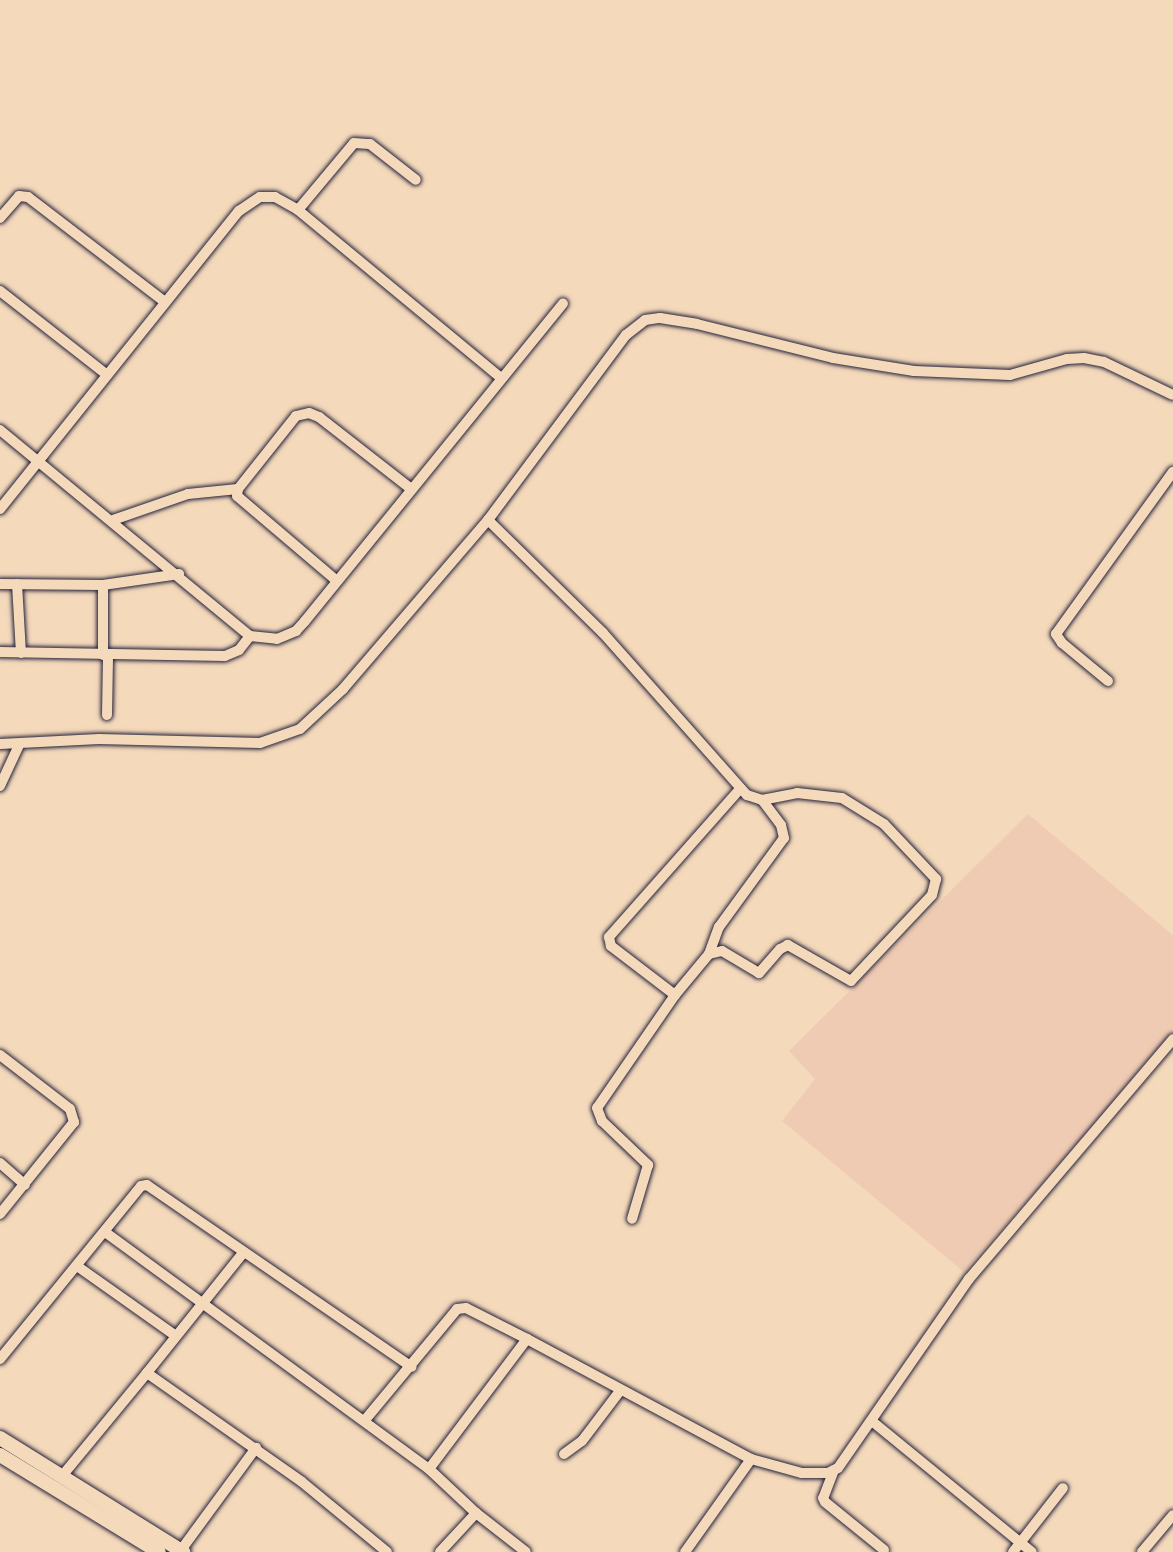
<!DOCTYPE html>
<html>
<head>
<meta charset="utf-8">
<style>
	body { margin:0 }
	#map { position:relative; width:1173px; height:1552px; overflow:hidden; background:#f5d9bb; font-family:"Shantell Sans",sans-serif }
	div>[style] { position:absolute }
	.built>* { inset:0; background:#f0cbb3 }
	.roads { filter:drop-shadow(0 0 2px #22223b) drop-shadow(0 0 2px #22223b) }
	.minor>* { height:10px; margin:-5px; padding:0 5px; transform-origin:5px; border-radius:5px; background:#f5d9bb }
	.tertiary>* { height:14px; margin:-7px; padding:0 7px; transform-origin:7px; border-radius:7px; background:#f5d9bb }
	span { translate:-50% -50%; white-space:nowrap; text-align:center; line-height:1.15; -webkit-text-stroke:4.5px #f5d9bb; paint-order:stroke }
</style>
</head>
<body>
<div id="map">
	<div class="built">
		<i style="clip-path:polygon(1028px 814px,1173px 935px,1173px 1034px,964px 1272px,782px 1121px,815px 1079px,789px 1051px)"></i>
	</div>
	<div class="roads">
		<div class="minor">
			<i style="left:298px;top:210px;width:87px;rotate:-50.1deg"></i>
			<i style="left:354px;top:143px;width:16px;rotate:4deg"></i>
			<i style="left:370px;top:144px;width:58px;rotate:38deg"></i>
			<i style="left:0;top:218px;width:29px;rotate:-49deg"></i>
			<i style="left:19px;top:196px;width:9px;rotate:6deg"></i>
			<i style="left:28px;top:197px;width:173px;rotate:37.5deg"></i>
			<i style="left:0;top:291px;width:136px;rotate:38.1deg"></i>
			<i style="left:0;top:430px;width:324px;rotate:39.5deg"></i>
			<i style="left:250px;top:636px;width:27px;rotate:6deg"></i>
			<i style="left:277px;top:639px;width:21px;rotate:-23deg"></i>
			<i style="left:296px;top:631px;width:13px;rotate:-48deg"></i>
			<i style="left:305px;top:621px;width:409px;rotate:-50.9deg"></i>
			<i style="left:0;top:509px;width:382px;rotate:-51.3deg"></i>
			<i style="left:239px;top:211px;width:25px;rotate:-34deg"></i>
			<i style="left:260px;top:197px;width:15px"></i>
			<i style="left:275px;top:197px;width:26px;rotate:29deg"></i>
			<i style="left:298px;top:210px;width:262px;rotate:39.6deg"></i>
			<i style="left:113px;top:520px;width:79px;rotate:-19.1deg"></i>
			<i style="left:188px;top:494px;width:50px;rotate:-5.7deg"></i>
			<i style="left:488px;top:520px;width:161px;rotate:44.5deg"></i>
			<i style="left:603px;top:633px;width:217px;rotate:48.4deg"></i>
			<i style="left:747px;top:795px;width:16px;rotate:18deg"></i>
			<i style="left:762px;top:800px;width:36px;rotate:-11deg"></i>
			<i style="left:797px;top:793px;width:45px;rotate:6.3deg"></i>
			<i style="left:842px;top:798px;width:49px;rotate:31.8deg"></i>
			<i style="left:884px;top:824px;width:76px;rotate:46.6deg"></i>
			<i style="left:936px;top:879px;width:16px;rotate:104deg"></i>
			<i style="left:932px;top:895px;width:118px;rotate:133.3deg"></i>
			<i style="left:851px;top:981px;width:73px;rotate:-150.3deg"></i>
			<i style="left:788px;top:945px;width:9px;rotate:153deg"></i>
			<i style="left:780px;top:949px;width:32px;rotate:131deg"></i>
			<i style="left:759px;top:973px;width:43px;rotate:-149.3deg"></i>
			<i style="left:722px;top:951px;width:13px;rotate:167deg"></i>
			<i style="left:709px;top:954px;width:53px;rotate:129.7deg"></i>
			<i style="left:675px;top:995px;width:137px;rotate:124.6deg"></i>
			<i style="left:597px;top:1108px;width:14px;rotate:69deg"></i>
			<i style="left:602px;top:1121px;width:64px;rotate:43.7deg"></i>
			<i style="left:648px;top:1165px;width:56px;rotate:106.5deg"></i>
			<i style="left:337px;top:581px;width:131px;rotate:-139.6deg"></i>
			<i style="left:237px;top:496px;width:7px;rotate:-82deg"></i>
			<i style="left:238px;top:489px;width:93px;rotate:-51.5deg"></i>
			<i style="left:296px;top:416px;width:13px;rotate:-13deg"></i>
			<i style="left:309px;top:413px;width:11px;rotate:22deg"></i>
			<i style="left:319px;top:417px;width:115px;rotate:38deg"></i>
			<i style="left:0;top:584px;width:103px;rotate:0.6deg"></i>
			<i style="left:103px;top:585px;width:77px;rotate:-8.2deg"></i>
			<i style="left:17px;top:584px;width:69px;rotate:86.7deg"></i>
			<i style="left:0;top:652px;width:225px;rotate:1deg"></i>
			<i style="left:225px;top:656px;width:15px;rotate:-23deg"></i>
			<i style="left:239px;top:650px;width:18px;rotate:-52deg"></i>
			<i style="left:103px;top:655px;width:70px;rotate:-90deg"></i>
			<i style="left:1108px;top:681px;width:60px;rotate:-140.4deg"></i>
			<i style="left:1062px;top:643px;width:11px;rotate:-124deg"></i>
			<i style="left:1056px;top:634px;width:200px;rotate:-54.2deg"></i>
			<i style="left:107px;top:715px;width:60px;rotate:-89deg"></i>
			<i style="left:0;top:744px;width:99px;rotate:-2.9deg"></i>
			<i style="left:99px;top:739px;width:161px;rotate:1.4deg"></i>
			<i style="left:260px;top:743px;width:42px;rotate:-19.3deg"></i>
			<i style="left:300px;top:729px;width:59px;rotate:-42.9deg"></i>
			<i style="left:343px;top:689px;width:223px;rotate:-49.4deg"></i>
			<i style="left:488px;top:520px;width:231px;rotate:-53.3deg"></i>
			<i style="left:626px;top:335px;width:24px;rotate:-38deg"></i>
			<i style="left:645px;top:320px;width:15px;rotate:-8deg"></i>
			<i style="left:660px;top:318px;width:37px;rotate:9deg"></i>
			<i style="left:697px;top:324px;width:140px;rotate:14deg"></i>
			<i style="left:833px;top:358px;width:82px;rotate:9.1deg"></i>
			<i style="left:914px;top:371px;width:96px;rotate:2.4deg"></i>
			<i style="left:1010px;top:375px;width:59px;rotate:-15.7deg"></i>
			<i style="left:1067px;top:359px;width:17px;rotate:-3deg"></i>
			<i style="left:1084px;top:358px;width:20px;rotate:11deg"></i>
			<i style="left:1104px;top:362px;width:76px;rotate:25.6deg"></i>
			<i style="left:0;top:786px;width:47px;rotate:-65.1deg"></i>
			<i style="left:709px;top:954px;width:29px;rotate:-70deg"></i>
			<i style="left:719px;top:927px;width:110px;rotate:-53.9deg"></i>
			<i style="left:784px;top:838px;width:13px;rotate:-103deg"></i>
			<i style="left:781px;top:825px;width:31px;rotate:-127deg"></i>
			<i style="left:675px;top:995px;width:81px;rotate:-142.6deg"></i>
			<i style="left:611px;top:946px;width:9px;rotate:-103deg"></i>
			<i style="left:609px;top:937px;width:198px;rotate:-48.5deg"></i>
			<i style="left:0;top:1055px;width:88px;rotate:37.6deg"></i>
			<i style="left:70px;top:1109px;width:14px;rotate:73deg"></i>
			<i style="left:74px;top:1122px;width:118px;rotate:128.8deg"></i>
			<i style="left:0;top:1163px;width:33px;rotate:41deg"></i>
			<i style="left:105px;top:1232px;width:401px;rotate:36.2deg"></i>
			<i style="left:243px;top:1253px;width:154px;rotate:128.7deg"></i>
			<i style="left:147px;top:1373px;width:189px;rotate:35.1deg"></i>
			<i style="left:302px;top:1482px;width:110px;rotate:39.5deg"></i>
			<i style="left:77px;top:1266px;width:121px;rotate:35.3deg"></i>
			<i style="left:0;top:1359px;width:223px;rotate:-50.8deg"></i>
			<i style="left:141px;top:1186px;width:6px;rotate:-9deg"></i>
			<i style="left:147px;top:1185px;width:321px;rotate:34.5deg"></i>
			<i style="left:365px;top:1420px;width:144px;rotate:-50.3deg"></i>
			<i style="left:457px;top:1309px;width:9px;rotate:-6deg"></i>
			<i style="left:466px;top:1308px;width:68px;rotate:26.9deg"></i>
			<i style="left:873px;top:1422px;width:205px;rotate:39.3deg"></i>
			<i style="left:564px;top:1454px;width:22px;rotate:-36deg"></i>
			<i style="left:582px;top:1441px;width:63px;rotate:-52.8deg"></i>
			<i style="left:834px;top:1470px;width:30px;rotate:111deg"></i>
			<i style="left:823px;top:1498px;width:4px;rotate:63deg"></i>
			<i style="left:825px;top:1502px;width:76px;rotate:39.1deg"></i>
			<i style="left:62px;top:1476px;width:134px;rotate:-50.5deg"></i>
			<i style="left:476px;top:1513px;width:63px;rotate:38deg"></i>
			<i style="left:181px;top:1550px;width:127px;rotate:-53.7deg"></i>
			<i style="left:440px;top:1552px;width:53px;rotate:-47.3deg"></i>
			<i style="left:476px;top:1513px;width:64px;rotate:-136.9deg"></i>
			<i style="left:429px;top:1469px;width:163px;rotate:-53deg"></i>
			<i style="left:527px;top:1339px;width:254px;rotate:28.2deg"></i>
			<i style="left:751px;top:1459px;width:53px;rotate:15.4deg"></i>
			<i style="left:802px;top:1473px;width:26px"></i>
			<i style="left:828px;top:1473px;width:11px;rotate:-27deg"></i>
			<i style="left:838px;top:1468px;width:230px;rotate:-55.3deg"></i>
			<i style="left:969px;top:1279px;width:315px;rotate:-49.6deg"></i>
			<i style="left:685px;top:1552px;width:114px;rotate:-54.6deg"></i>
			<i style="left:1013px;top:1552px;width:81px;rotate:-52deg"></i>
			<i style="left:1142px;top:1552px;width:48px;rotate:-50deg"></i>
		</div>
		<div class="tertiary">
			<i style="left:0;top:1438px;width:216px;rotate:31.9deg"></i>
			<i style="left:0;top:1455px;width:186px;rotate:31.4deg"></i>
		</div>
	</div>
</div>
</body>
</html>
